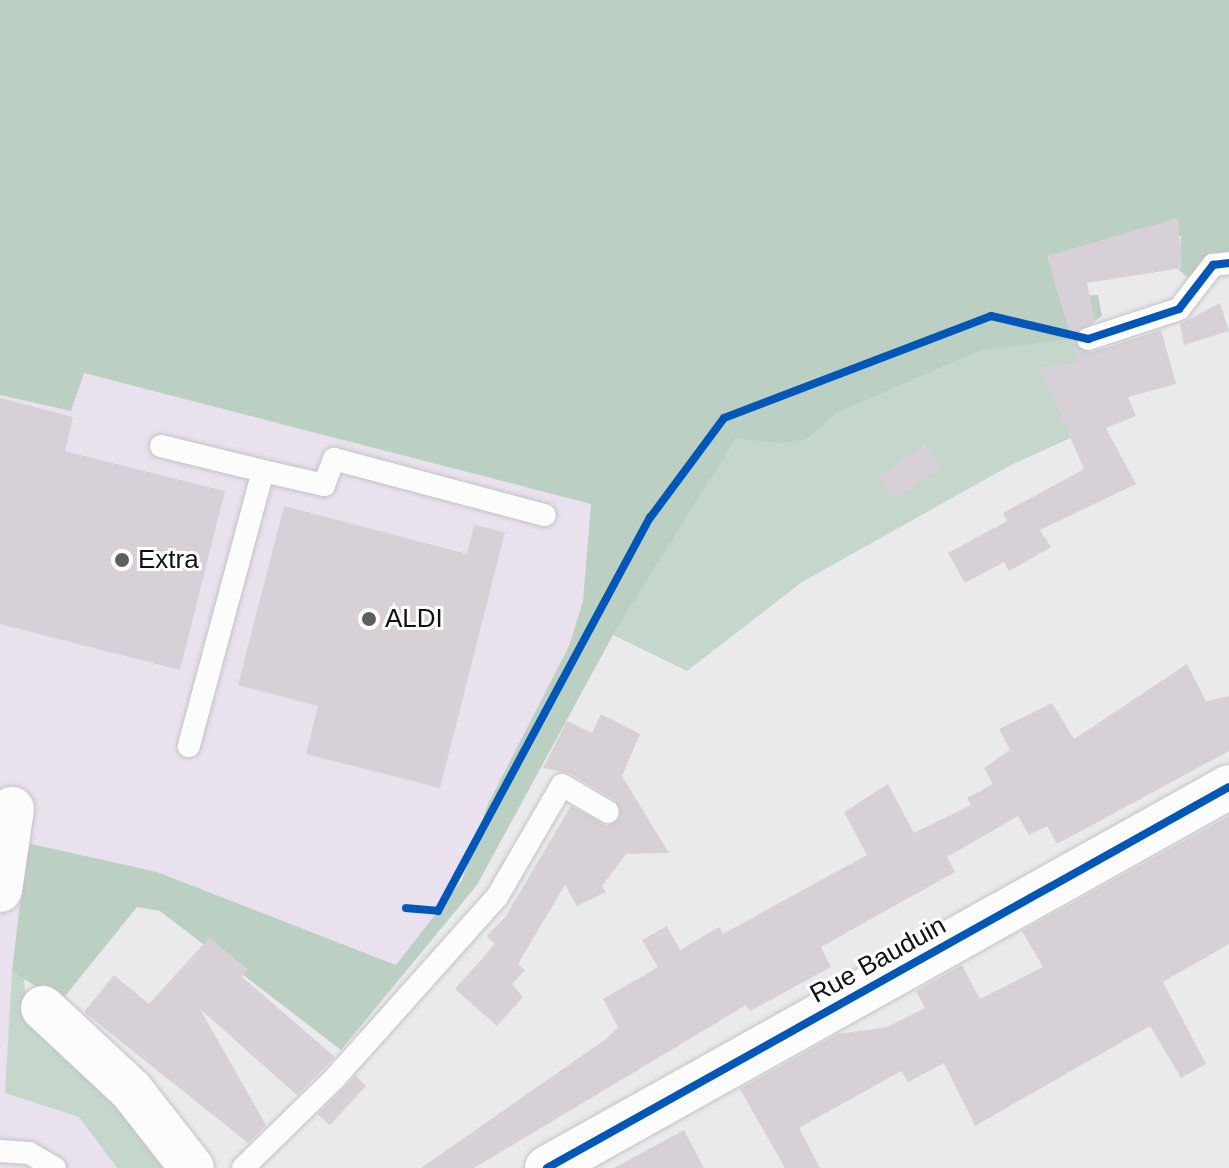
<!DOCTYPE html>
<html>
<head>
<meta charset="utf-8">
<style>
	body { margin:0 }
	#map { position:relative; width:1229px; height:1168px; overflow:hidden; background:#eaeaed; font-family:Arial,sans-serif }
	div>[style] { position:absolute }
	.commercial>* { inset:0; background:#e9e1ed }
	.green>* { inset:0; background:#c5d7cc }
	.forest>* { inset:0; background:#bbd0c3 }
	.building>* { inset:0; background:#d7d0d7; transform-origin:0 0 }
	.roads { filter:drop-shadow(0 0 2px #c3c3c5) drop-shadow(0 0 2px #c3c3c5) }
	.service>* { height:22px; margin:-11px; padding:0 11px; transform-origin:11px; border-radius:11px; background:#fcfcfc }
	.minor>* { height:44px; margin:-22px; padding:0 22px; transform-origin:22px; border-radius:22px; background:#fcfcfc }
	.cycleway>* { height:8px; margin:-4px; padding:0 4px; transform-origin:4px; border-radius:4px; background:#0057b8 }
	.dots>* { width:22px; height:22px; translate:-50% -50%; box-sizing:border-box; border:4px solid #fff; border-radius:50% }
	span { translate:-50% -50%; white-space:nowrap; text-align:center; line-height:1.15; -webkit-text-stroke:6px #fff; paint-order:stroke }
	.poi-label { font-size:26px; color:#121213 }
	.left { translate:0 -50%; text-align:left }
	.street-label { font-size:26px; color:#121213 }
</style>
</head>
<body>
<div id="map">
	<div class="commercial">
		<i style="clip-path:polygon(83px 373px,592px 504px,583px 601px,569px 646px,488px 804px,462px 879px,396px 965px,157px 872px,27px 843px,5px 1093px,79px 1116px,117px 1168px,0 1168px,0 395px,71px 411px)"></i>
	</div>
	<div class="green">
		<i style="clip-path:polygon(1085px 327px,1101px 424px,1011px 465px,802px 582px,687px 671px,613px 635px,736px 439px,783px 444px,808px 439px,837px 413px,980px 351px,1066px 340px)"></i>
		<i style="clip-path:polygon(12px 972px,24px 979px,28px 1022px,68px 1049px,171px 1168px,117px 1168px,79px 1117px,5px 1093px)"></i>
	</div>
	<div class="forest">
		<i style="clip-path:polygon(0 0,1229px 0,1229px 254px,1187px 277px,1179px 270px,1181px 236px,1091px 244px,1074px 296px,1098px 295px,1102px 316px,1066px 340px,980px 351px,837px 413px,808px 439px,783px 444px,736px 439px,613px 635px,477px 885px,341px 1050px,160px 911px,137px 907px,61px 1001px,12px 972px,27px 843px,157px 872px,396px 965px,462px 880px,488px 804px,569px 646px,583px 601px,591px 504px,84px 373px,71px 411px,0 395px)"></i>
	</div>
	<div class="building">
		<i style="clip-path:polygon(1178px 218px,1182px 268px,1087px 283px,1095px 322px,1074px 337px,1078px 349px,1092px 352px,1161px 330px,1176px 384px,1128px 397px,1136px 416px,1106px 428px,1136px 484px,1040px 530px,1051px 547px,1009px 571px,1004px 562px,965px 583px,948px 553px,1007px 521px,1003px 513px,1084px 469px,1040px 368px,1078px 362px,1047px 256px)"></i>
		<i style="clip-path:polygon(1220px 303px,1229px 331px,1184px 345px,1180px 324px)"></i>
		<i style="clip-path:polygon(0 398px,73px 417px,65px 451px,225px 491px,180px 670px,0 624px)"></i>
		<i style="left:925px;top:444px;width:28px;height:58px;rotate:55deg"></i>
		<i style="clip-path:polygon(284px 506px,467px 554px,474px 525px,505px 532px,440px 788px,306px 754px,318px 706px,238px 685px)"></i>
		<i style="clip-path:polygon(1187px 664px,1206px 701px,1229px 696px,1229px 751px,1057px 844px,1047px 826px,1029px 835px,1018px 816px,947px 857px,955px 872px,821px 947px,831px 967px,750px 1011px,746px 1005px,474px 1168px,421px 1168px,606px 1039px,618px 1027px,603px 999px,658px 967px,642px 940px,667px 926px,680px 950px,719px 927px,723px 934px,867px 855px,844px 812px,888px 784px,914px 833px,971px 805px,967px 798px,993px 784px,984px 768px,1010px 750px,999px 729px,1052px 703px,1074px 739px)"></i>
		<i style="clip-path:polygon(601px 714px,640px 734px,622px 776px,669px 853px,626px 854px,602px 886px,606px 892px,577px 906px,565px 885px,518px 964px,525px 970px,512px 984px,523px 997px,497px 1026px,455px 989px,495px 944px,487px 936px,506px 916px,571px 806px,607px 826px,620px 818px,615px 800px,569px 773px,543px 768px,567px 721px,592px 733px)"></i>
		<i style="clip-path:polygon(1229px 816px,1229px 944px,1163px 982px,1206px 1064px,1181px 1078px,1150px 1026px,975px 1126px,944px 1063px,908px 1082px,901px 1071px,799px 1128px,820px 1168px,785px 1168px,740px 1089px,838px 1034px,887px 1027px,925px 1008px,916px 991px,962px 965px,980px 999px,1043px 967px,1022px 931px)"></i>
		<i style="clip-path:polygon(209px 938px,248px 969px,242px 977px,335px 1057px,297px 1095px,200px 1009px,266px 1125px,248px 1143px,84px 1012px,114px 975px,149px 1004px)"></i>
		<i style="clip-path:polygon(356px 1076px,366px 1086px,330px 1125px,318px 1114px)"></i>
		<i style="clip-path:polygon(684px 1130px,704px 1168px,614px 1168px)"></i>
	</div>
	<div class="roads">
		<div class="service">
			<i style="left:1088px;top:339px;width:96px;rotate:-18.2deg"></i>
			<i style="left:1179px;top:309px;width:56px;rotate:-52.3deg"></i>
			<i style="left:1213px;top:265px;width:16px;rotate:-7deg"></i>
			<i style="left:161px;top:446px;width:105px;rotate:13.8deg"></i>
			<i style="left:263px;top:471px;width:285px;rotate:105.1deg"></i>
			<i style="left:263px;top:471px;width:63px;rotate:12.9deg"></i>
			<i style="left:324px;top:485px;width:28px;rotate:-69deg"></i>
			<i style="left:334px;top:459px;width:218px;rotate:14.9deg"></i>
			<i style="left:0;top:1151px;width:29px;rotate:4deg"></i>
			<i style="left:29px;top:1153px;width:30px;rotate:30deg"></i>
			<i style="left:243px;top:1168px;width:129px;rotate:-44.4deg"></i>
			<i style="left:335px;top:1078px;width:243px;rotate:-48.2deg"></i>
			<i style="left:497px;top:897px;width:129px;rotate:-59.9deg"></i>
			<i style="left:562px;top:785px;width:53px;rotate:30.4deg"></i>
		</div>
		<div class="minor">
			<i style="left:0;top:890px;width:82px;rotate:-81.6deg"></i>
			<i style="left:43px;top:1008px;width:120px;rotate:43deg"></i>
			<i style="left:131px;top:1090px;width:99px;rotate:52deg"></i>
			<i style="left:547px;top:1168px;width:781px;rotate:-29.19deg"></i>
		</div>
	</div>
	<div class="cycleway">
		<i style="left:406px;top:908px;width:32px;rotate:5deg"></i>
		<i style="left:438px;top:911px;width:447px;rotate:-61.7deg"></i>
		<i style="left:650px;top:518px;width:124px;rotate:-53.5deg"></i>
		<i style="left:724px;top:418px;width:286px;rotate:-20.9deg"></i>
		<i style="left:991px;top:316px;width:100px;rotate:13.3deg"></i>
		<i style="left:1088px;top:339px;width:96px;rotate:-18.2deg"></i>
		<i style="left:1179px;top:309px;width:56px;rotate:-52.3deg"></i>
		<i style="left:1213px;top:265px;width:16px;rotate:-7deg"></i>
		<i style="left:547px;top:1168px;width:781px;rotate:-29.19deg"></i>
	</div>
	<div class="dots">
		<i style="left:122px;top:560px;background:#5e5e5f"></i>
		<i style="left:369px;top:619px;background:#5e5e5f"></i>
	</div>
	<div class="poi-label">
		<span class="left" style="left:138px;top:560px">Extra</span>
		<span class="left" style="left:385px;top:619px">ALDI</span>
	</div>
	<div class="street-label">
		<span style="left:878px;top:960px;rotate:-29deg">Rue Bauduin</span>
	</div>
</div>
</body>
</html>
